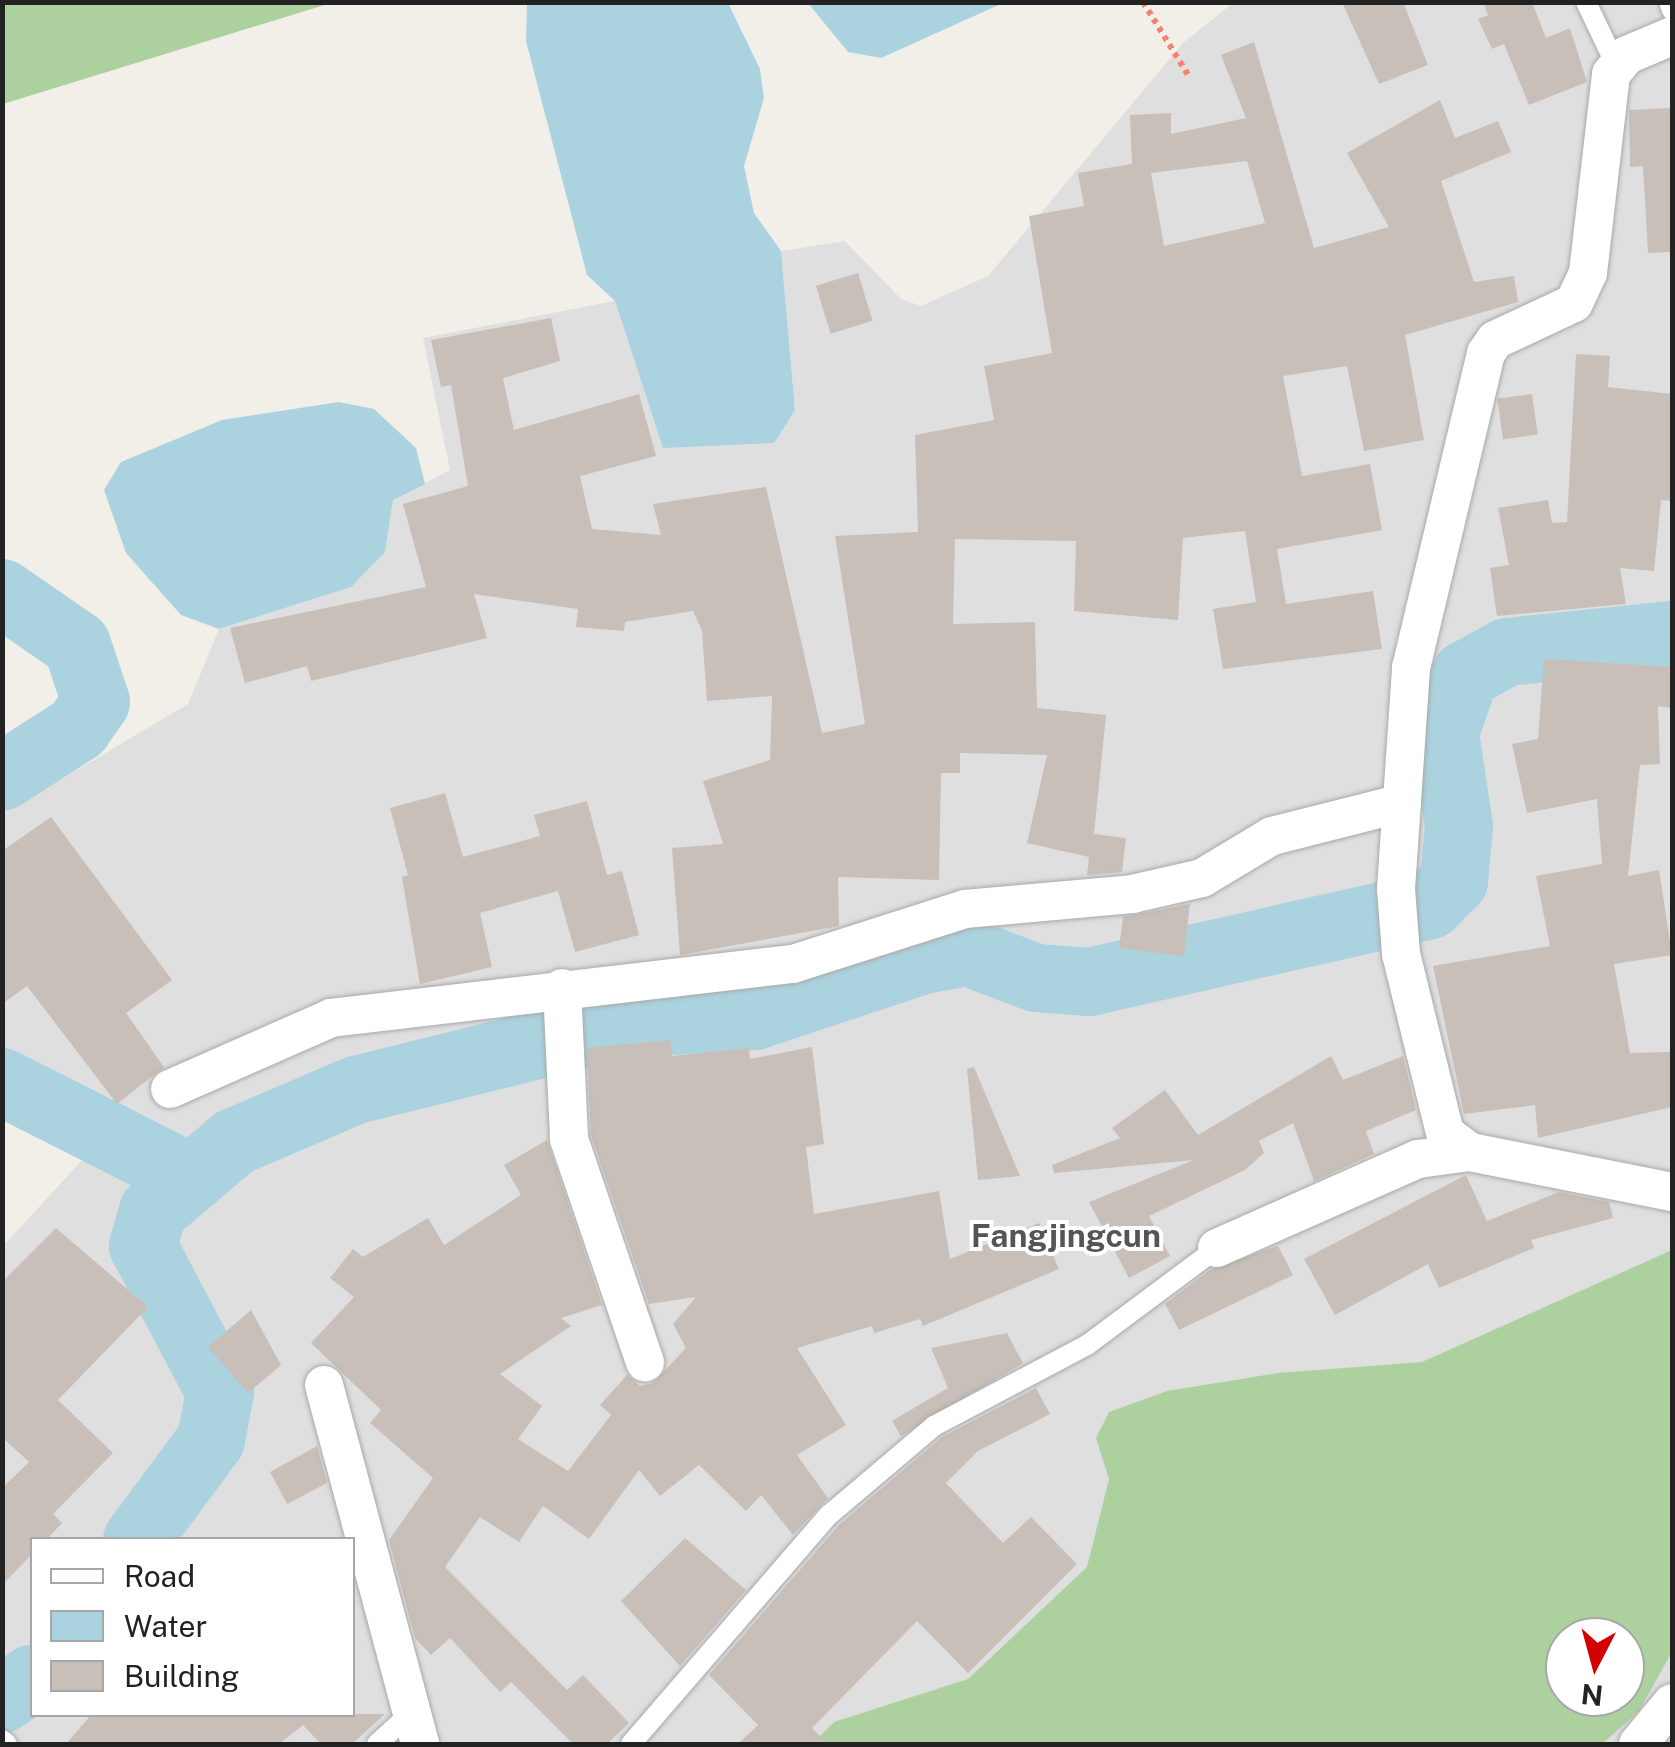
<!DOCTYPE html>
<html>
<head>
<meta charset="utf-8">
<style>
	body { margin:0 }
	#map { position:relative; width:1675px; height:1747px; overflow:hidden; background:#f2efe9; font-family:"Public Sans",sans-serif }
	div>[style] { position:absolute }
	.residential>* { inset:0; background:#e0dfdf }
	.forest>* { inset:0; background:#add19e }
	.water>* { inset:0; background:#aad3df }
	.river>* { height:68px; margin:-34px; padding:0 34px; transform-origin:34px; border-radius:34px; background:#aad3df }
	.building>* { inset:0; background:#c7bfb8; transform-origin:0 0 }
	.path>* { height:6px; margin-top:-3px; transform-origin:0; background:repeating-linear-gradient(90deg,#fa8072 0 5px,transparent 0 10px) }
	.roads { filter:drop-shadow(0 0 2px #a9a9a9) drop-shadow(0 0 2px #a9a9a9) }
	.service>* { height:20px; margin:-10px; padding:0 10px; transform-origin:10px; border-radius:10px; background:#fff }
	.minor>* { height:38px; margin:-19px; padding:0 19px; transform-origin:19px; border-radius:19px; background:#fff }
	span { translate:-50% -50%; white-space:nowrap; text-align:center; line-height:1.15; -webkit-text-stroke:8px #fff; paint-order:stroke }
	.quarter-label { font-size:32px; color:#555; font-weight:700 }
	.frame { position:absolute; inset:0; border:5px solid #222; pointer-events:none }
	.legend { position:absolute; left:30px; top:1537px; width:325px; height:180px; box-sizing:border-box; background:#fff; border:2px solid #a7a7a7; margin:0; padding:12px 18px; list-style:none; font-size:30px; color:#222 }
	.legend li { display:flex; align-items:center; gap:20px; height:50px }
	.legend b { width:50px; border:2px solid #a7a7a7 }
	.north { position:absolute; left:1545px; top:1617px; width:100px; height:100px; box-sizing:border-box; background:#fff; border:2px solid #a7a7a7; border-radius:50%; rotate:186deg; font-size:28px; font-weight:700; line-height:40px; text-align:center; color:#222 }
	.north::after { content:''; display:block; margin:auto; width:35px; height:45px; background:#d40000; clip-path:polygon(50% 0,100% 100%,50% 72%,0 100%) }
</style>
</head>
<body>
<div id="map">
	<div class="residential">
		<i style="clip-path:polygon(evenodd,1233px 3px,1672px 3px,1672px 1744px,3px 1744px,3px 1246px,121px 1118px,3px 1054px,3px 814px,188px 704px,219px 629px,350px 587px,385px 552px,393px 500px,450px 470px,423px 338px,615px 301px,663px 447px,795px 410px,781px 251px,845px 241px,901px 299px,921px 306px,988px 276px,1183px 43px,1233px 3px,32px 1540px,352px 1540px,352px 1714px,32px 1714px,32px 1540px,1233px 3px,1565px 1637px,1625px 1637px,1625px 1697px,1565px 1697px,1565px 1637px)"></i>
	</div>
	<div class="forest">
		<i style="clip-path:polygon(3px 2px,331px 2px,331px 3px,3px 104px)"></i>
		<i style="clip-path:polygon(evenodd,1672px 1250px,1672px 1652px,1639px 1711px,1602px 1744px,812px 1744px,834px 1722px,968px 1679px,1087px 1567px,1109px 1479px,1096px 1438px,1109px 1412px,1167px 1391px,1278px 1373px,1422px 1362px,1672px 1250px,1565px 1637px,1625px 1637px,1625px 1697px,1565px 1697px,1565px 1637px)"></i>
	</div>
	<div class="water">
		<i style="clip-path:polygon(527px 3px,728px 3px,760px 69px,764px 98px,744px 166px,754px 213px,781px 251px,795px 410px,774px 443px,663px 448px,615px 301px,587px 275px,526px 41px)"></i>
		<i style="clip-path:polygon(808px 3px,1003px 3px,881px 58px,848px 52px)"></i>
		<i style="clip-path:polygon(339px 402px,374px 409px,416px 448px,425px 484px,393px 500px,385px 552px,351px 587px,219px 629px,181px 615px,126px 553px,104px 490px,121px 462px,222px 420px)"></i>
	</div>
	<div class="river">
		<i style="left:2px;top:593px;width:91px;rotate:34.7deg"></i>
		<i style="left:77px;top:645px;width:60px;rotate:71.6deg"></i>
		<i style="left:96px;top:702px;width:32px;rotate:125deg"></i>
		<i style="left:78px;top:728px;width:90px;rotate:147.2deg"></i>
		<i style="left:2px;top:1082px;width:213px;rotate:26.8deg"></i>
		<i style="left:137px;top:1540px;width:124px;rotate:-53.5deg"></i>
		<i style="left:211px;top:1440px;width:49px;rotate:-79.4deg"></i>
		<i style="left:220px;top:1392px;width:165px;rotate:-117.8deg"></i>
		<i style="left:143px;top:1246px;width:36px;rotate:-74deg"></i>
		<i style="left:153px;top:1211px;width:106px;rotate:-40.4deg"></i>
		<i style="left:234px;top:1142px;width:133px;rotate:-23.1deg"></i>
		<i style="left:356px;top:1090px;width:274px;rotate:-13.9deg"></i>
		<i style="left:622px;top:1024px;width:133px;rotate:-3.4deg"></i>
		<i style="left:755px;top:1016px;width:177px;rotate:-18.4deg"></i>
		<i style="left:923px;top:960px;width:45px;rotate:-10.3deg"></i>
		<i style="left:967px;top:952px;width:74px;rotate:20.6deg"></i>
		<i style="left:1036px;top:978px;width:53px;rotate:4.3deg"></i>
		<i style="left:1089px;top:982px;width:350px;rotate:-12.7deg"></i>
		<i style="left:1430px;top:905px;width:34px;rotate:-45deg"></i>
		<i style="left:1454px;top:881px;width:55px;rotate:-84.8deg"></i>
		<i style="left:1459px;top:826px;width:94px;rotate:-98.6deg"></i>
		<i style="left:1445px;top:733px;width:61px;rotate:-71deg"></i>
		<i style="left:1465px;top:675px;width:48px;rotate:-28.7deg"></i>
		<i style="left:1507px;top:652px;width:166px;rotate:-5.9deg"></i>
		<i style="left:2px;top:1699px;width:36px;rotate:-34deg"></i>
	</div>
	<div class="building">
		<i style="clip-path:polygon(1342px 2px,1403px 2px,1428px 65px,1379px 84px)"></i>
		<i style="clip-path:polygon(1483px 2px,1532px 2px,1546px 38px,1570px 28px,1587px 82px,1529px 105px,1504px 44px,1492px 49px,1478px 19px,1488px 15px)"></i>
		<i style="clip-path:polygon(evenodd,1254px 42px,1314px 248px,1389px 227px,1347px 153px,1440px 100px,1455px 138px,1498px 121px,1511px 152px,1441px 181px,1474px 282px,1514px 276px,1518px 302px,1405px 335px,1424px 440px,1364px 451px,1347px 366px,1283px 376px,1302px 476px,1370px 464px,1382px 530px,1277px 549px,1286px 604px,1373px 591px,1382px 649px,1223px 669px,1213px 609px,1256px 602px,1245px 531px,1183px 538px,1178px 620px,1074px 611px,1076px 541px,955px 539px,953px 624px,1035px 622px,1037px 708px,1106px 715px,1094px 834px,1126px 838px,1122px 872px,1087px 875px,1089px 857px,1027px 843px,1047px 755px,960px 753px,960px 773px,941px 773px,939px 880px,838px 877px,839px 926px,680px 955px,672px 848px,723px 844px,703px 781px,770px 760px,772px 696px,707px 701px,702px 631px,693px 611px,625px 622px,624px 631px,576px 627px,578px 609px,474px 594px,487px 638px,311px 681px,307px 666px,245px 683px,230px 628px,426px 587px,403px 504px,468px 486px,451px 385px,441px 387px,431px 340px,551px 318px,560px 361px,503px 378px,514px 430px,639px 394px,656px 456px,580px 476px,592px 529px,661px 535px,653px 504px,766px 487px,822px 733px,865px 724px,835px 536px,918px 532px,915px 435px,994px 420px,984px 366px,1052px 353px,1029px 216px,1084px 206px,1078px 173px,1132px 164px,1130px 115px,1171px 113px,1171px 134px,1246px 118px,1221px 55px,1254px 42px,1247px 161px,1265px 223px,1164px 246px,1151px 173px,1247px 161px)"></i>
		<i style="clip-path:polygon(1672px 108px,1672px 252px,1648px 253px,1643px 166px,1630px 167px,1629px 110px)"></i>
		<i style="left:858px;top:273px;width:50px;height:44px;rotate:73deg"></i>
		<i style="clip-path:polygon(1576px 354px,1610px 356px,1608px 387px,1672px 394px,1672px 501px,1661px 500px,1654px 571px,1620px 568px,1626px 604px,1497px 616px,1490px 568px,1509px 565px,1498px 508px,1548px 500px,1552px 523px,1567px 522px)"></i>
		<i style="left:1532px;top:394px;width:41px;height:35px;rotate:82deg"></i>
		<i style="clip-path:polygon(1544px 659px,1672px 667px,1672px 708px,1658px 706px,1660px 764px,1640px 765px,1628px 876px,1659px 870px,1672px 955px,1614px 964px,1630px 1053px,1672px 1052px,1672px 1107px,1538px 1138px,1535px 1105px,1464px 1114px,1433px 966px,1550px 946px,1536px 876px,1602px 864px,1597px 799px,1527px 813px,1512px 744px,1538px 739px)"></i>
		<i style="clip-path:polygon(445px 793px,463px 857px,540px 836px,534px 815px,587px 801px,607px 875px,622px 871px,639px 935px,575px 952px,558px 891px,480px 913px,492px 967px,420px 984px,402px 877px,408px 875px,390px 808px)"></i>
		<i style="clip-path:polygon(51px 817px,172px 980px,126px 1013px,164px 1067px,117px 1104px,27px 986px,2px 1004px,2px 851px)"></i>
		<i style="clip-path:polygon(1190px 904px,1184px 956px,1119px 948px,1123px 917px)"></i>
		<i style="clip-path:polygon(670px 1040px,672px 1056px,749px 1048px,750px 1059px,812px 1047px,824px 1144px,806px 1147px,814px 1214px,939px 1191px,950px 1259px,1039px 1223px,1059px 1269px,923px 1326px,920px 1319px,874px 1333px,872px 1326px,797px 1348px,846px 1425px,797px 1455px,828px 1498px,793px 1535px,761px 1495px,746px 1511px,699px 1465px,660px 1496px,639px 1470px,589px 1539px,543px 1506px,519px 1542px,480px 1517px,445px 1567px,567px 1690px,583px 1675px,629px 1723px,607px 1744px,573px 1744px,511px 1682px,500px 1692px,450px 1638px,431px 1655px,415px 1638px,389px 1540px,433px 1478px,370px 1423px,381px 1410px,311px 1343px,354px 1297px,330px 1278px,353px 1249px,363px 1257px,428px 1218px,444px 1245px,521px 1195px,504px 1165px,547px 1140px,602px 1305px,561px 1318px,571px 1326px,500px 1374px,542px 1406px,518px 1439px,568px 1471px,611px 1415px,600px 1405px,627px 1375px,640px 1386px,653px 1383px,686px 1348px,673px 1324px,696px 1297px,649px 1304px,591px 1135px,587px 1048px)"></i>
		<i style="clip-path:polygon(1331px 1056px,1343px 1080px,1403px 1056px,1416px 1110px,1366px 1131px,1374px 1154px,1314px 1181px,1293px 1123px,1259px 1141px,1264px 1153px,1245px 1170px,1149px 1216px,1170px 1256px,1129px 1278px,1089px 1202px,1194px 1160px,1054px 1173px,1052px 1165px,1120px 1138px,1112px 1128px,1165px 1090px,1198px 1135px)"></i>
		<i style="clip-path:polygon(974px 1067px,1020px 1176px,978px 1180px,967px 1069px)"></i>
		<i style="clip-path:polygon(1466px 1175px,1487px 1221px,1559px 1192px,1609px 1202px,1613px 1218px,1531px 1240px,1534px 1248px,1439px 1288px,1428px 1264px,1335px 1315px,1304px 1259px)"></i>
		<i style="clip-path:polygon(56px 1228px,148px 1307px,58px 1400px,113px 1453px,53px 1514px,62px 1523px,46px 1540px,32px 1540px,32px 1554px,2px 1585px,2px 1488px,29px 1462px,2px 1437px,2px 1282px)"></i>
		<i style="clip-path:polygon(1278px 1246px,1293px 1275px,1179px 1330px,1165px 1304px,1211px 1269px)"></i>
		<i style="clip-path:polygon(251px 1310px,281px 1365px,248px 1393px,208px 1347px)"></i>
		<i style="clip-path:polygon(1007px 1333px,1023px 1363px,901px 1436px,892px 1421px,948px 1388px,931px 1348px)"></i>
		<i style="clip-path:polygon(1036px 1388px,1050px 1414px,978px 1451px,946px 1483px,1003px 1543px,1031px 1517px,1077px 1564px,968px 1673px,917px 1621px,812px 1728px,827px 1744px,738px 1744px,758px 1725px,709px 1675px,839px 1525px,942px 1437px)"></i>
		<i style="clip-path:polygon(317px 1446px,327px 1483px,287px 1504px,270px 1472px)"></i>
		<i style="clip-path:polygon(685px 1538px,746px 1590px,680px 1666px,621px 1601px)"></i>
		<i style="clip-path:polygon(92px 1714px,385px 1714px,352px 1744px,321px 1744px,303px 1725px,279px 1744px,66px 1744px)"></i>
	</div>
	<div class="path">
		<i style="left:1143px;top:2px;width:86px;rotate:58.3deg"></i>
	</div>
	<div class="roads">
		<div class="service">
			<i style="left:1586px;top:2px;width:72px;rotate:64.5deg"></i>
			<i style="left:1669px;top:2px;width:9px;rotate:69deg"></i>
			<i style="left:2px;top:1740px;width:6px;rotate:39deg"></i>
			<i style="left:377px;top:1744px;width:47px;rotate:-42.4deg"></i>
			<i style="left:631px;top:1744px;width:303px;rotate:-49.2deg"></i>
			<i style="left:829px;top:1515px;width:138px;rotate:-40.3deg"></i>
			<i style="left:934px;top:1426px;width:173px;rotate:-27.9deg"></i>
			<i style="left:1087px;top:1345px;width:162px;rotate:-36.7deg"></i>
		</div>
		<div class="minor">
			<i style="left:562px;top:988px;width:151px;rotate:87.3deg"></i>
			<i style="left:569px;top:1139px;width:236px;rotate:71.2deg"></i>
			<i style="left:170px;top:1089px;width:176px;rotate:-23.8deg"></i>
			<i style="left:331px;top:1018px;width:465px;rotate:-6.7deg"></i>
			<i style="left:793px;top:964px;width:181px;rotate:-17.7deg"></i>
			<i style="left:965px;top:909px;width:168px;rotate:-5.1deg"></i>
			<i style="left:1132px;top:894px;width:72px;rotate:-12.9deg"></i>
			<i style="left:1202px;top:878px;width:82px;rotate:-31deg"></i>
			<i style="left:1272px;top:836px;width:134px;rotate:-14.2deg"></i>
			<i style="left:1470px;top:1152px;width:31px;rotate:-143deg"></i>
			<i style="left:1445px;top:1133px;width:184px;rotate:-103.8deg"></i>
			<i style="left:1401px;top:954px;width:65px;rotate:-94.4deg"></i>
			<i style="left:1396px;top:889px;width:222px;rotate:-86.1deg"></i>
			<i style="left:1411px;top:668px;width:324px;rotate:-76.6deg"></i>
			<i style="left:1486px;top:353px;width:16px;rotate:-55deg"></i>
			<i style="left:1495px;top:340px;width:87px;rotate:-25.1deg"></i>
			<i style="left:1574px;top:303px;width:33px;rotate:-65deg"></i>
			<i style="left:1588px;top:273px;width:200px;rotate:-83.4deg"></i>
			<i style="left:1611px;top:74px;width:25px;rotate:-50deg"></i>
			<i style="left:1627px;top:55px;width:49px;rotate:-22.9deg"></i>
			<i style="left:1217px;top:1248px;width:220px;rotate:-23.9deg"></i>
			<i style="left:1418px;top:1159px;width:52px;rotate:-7.7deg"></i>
			<i style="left:1470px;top:1152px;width:206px;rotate:11.2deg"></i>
			<i style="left:324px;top:1385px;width:372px;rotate:75deg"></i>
			<i style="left:1638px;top:1744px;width:53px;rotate:-50.3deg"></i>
		</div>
	</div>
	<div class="quarter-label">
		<span style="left:1066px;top:1236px">Fangjingcun</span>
	</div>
	<div class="frame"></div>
	<ul class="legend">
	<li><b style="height:12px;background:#fff"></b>Road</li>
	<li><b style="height:28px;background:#aad3df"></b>Water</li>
	<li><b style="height:28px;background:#c7bfb8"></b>Building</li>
	</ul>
	<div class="north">N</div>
</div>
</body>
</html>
